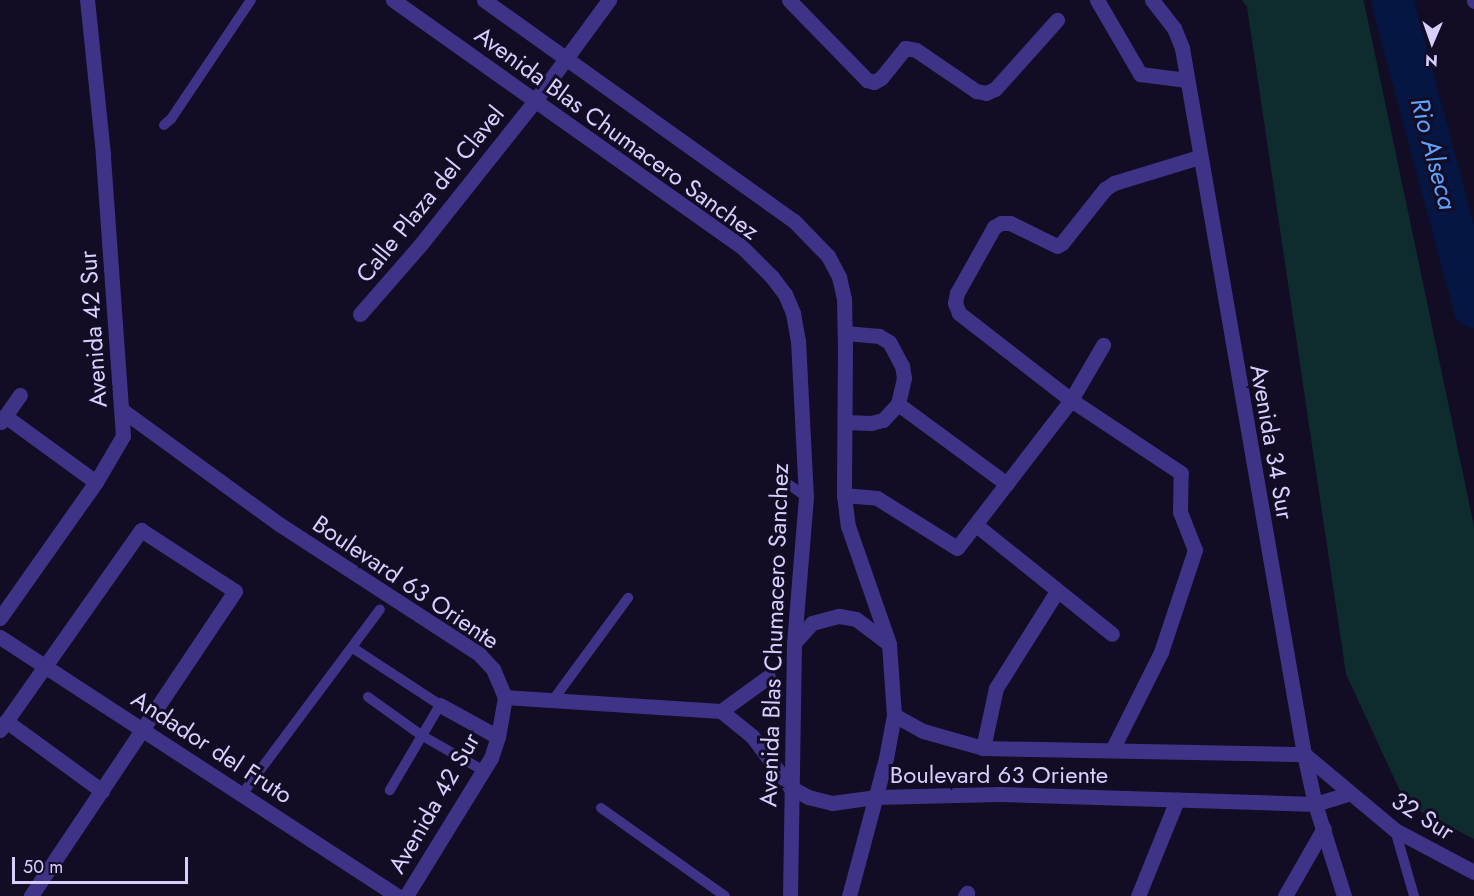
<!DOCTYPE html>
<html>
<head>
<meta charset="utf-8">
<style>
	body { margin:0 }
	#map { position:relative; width:1474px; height:896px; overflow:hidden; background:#120c24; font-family:Jost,sans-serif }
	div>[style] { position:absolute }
	.green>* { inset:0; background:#0e2c2e }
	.river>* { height:42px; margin:-21px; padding:0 21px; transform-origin:21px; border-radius:21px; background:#051643 }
	.lane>* { height:10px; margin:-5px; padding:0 5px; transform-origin:5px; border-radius:5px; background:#3e3387 }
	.street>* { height:15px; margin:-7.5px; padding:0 7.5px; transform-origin:7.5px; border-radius:7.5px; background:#3e3387 }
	span { translate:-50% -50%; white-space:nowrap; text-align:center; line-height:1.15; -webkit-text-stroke:6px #120c24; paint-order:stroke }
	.street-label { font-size:24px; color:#d9cfff }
	.water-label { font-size:26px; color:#5da4ff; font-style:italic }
	.north { position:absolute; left:1402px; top:12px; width:60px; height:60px; -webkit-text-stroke:4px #120c24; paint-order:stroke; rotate:182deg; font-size:16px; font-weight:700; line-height:24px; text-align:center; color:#d9cfff }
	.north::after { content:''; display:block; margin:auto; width:21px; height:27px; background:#d9cfff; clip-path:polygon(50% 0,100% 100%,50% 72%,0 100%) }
	.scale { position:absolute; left:12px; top:857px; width:176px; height:27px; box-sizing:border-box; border:3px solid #d9cfff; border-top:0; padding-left:8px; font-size:18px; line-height:21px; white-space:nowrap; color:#d9cfff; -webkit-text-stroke:4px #120c24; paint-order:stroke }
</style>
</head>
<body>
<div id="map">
	<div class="green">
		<i style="clip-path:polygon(1242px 0,1363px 0,1364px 2px,1474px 526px,1474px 839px,1406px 804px,1346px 674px,1247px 7px)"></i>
	</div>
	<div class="river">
		<i style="left:1392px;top:0;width:318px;rotate:75deg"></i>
	</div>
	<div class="lane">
		<i style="left:164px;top:125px;width:9px;rotate:-41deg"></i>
		<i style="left:171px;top:119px;width:143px;rotate:-56.1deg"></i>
		<i style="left:780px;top:478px;width:32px;rotate:36deg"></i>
		<i style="left:353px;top:648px;width:104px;rotate:33.2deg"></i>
		<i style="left:440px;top:705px;width:99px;rotate:120.5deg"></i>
		<i style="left:368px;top:697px;width:65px;rotate:35.6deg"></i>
		<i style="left:421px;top:735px;width:73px;rotate:29.7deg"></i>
		<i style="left:553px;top:700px;width:127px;rotate:-53.7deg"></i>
		<i style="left:243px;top:793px;width:229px;rotate:-53.3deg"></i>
		<i style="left:601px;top:808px;width:152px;rotate:35.4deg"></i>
		<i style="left:1395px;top:830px;width:69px;rotate:73.9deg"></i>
	</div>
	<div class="street">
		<i style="left:393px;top:0;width:426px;rotate:35.3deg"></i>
		<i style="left:741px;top:246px;width:44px;rotate:45deg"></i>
		<i style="left:772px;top:277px;width:21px;rotate:53deg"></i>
		<i style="left:785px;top:294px;width:21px;rotate:67deg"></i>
		<i style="left:793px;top:313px;width:27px;rotate:80deg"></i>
		<i style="left:798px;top:340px;width:157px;rotate:87.1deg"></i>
		<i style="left:806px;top:497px;width:146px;rotate:94.7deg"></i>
		<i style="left:794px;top:643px;width:253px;rotate:90.9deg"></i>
		<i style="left:484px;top:0;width:381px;rotate:35.5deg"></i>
		<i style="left:794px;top:221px;width:49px;rotate:45.8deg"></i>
		<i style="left:828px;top:256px;width:24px;rotate:62deg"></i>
		<i style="left:839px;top:277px;width:23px;rotate:77deg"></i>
		<i style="left:844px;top:299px;width:46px;rotate:88.8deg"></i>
		<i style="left:845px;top:345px;width:150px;rotate:90.4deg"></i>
		<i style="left:844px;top:495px;width:31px;rotate:83deg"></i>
		<i style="left:848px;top:526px;width:125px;rotate:70.8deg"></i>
		<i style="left:889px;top:644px;width:71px;rotate:86deg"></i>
		<i style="left:894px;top:715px;width:44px;rotate:100.5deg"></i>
		<i style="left:886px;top:758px;width:143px;rotate:105deg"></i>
		<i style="left:789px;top:0;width:112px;rotate:45.7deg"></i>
		<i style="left:867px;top:80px;width:7px;rotate:16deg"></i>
		<i style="left:874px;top:82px;width:8px;rotate:-30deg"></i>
		<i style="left:881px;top:78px;width:38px;rotate:-51deg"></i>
		<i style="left:905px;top:48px;width:11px;rotate:10deg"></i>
		<i style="left:916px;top:50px;width:73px;rotate:34.3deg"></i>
		<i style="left:976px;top:91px;width:10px;rotate:11deg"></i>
		<i style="left:986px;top:93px;width:10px;rotate:-24deg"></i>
		<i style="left:995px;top:89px;width:93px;rotate:-48.1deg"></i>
		<i style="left:1097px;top:0;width:86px;rotate:59.8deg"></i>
		<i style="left:1140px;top:74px;width:47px;rotate:7.3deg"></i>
		<i style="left:1152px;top:0;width:36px;rotate:52deg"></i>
		<i style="left:1174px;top:28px;width:22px;rotate:68deg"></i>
		<i style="left:1182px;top:48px;width:716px;rotate:80.2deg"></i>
		<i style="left:1304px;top:754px;width:51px;rotate:77.6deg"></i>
		<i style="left:1315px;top:804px;width:96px;rotate:72.5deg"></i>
		<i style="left:1474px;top:0;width:1px;rotate:90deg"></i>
		<i style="left:360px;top:314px;width:93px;rotate:-48.9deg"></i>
		<i style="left:421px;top:244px;width:181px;rotate:-51.5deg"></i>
		<i style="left:534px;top:102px;width:127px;rotate:-53.7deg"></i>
		<i style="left:898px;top:404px;width:135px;rotate:36.3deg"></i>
		<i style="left:122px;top:410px;width:194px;rotate:36deg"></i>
		<i style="left:279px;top:524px;width:239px;rotate:33deg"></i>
		<i style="left:479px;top:654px;width:21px;rotate:47deg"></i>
		<i style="left:493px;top:669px;width:30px;rotate:67deg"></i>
		<i style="left:5px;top:416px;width:112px;rotate:36deg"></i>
		<i style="left:1px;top:422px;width:33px;rotate:-55deg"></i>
		<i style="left:845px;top:422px;width:26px;rotate:2deg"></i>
		<i style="left:871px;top:423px;width:12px;rotate:-14deg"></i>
		<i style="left:883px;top:420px;width:22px;rotate:-47deg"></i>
		<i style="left:898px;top:404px;width:27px;rotate:-77deg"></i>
		<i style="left:904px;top:378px;width:12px;rotate:-99deg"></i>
		<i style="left:902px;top:366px;width:27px;rotate:-118deg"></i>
		<i style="left:889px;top:342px;width:12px;rotate:-149deg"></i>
		<i style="left:879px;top:336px;width:34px;rotate:-175deg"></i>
		<i style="left:844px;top:495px;width:33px;rotate:5deg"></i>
		<i style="left:877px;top:498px;width:94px;rotate:32deg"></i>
		<i style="left:957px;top:548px;width:187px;rotate:-52.4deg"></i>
		<i style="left:1071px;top:400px;width:64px;rotate:-59.8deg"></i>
		<i style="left:976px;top:525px;width:174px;rotate:38.7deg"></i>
		<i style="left:0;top:618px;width:166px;rotate:-54.8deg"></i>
		<i style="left:96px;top:482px;width:53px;rotate:-59.6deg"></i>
		<i style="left:123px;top:436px;width:283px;rotate:-94.1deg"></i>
		<i style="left:103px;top:154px;width:155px;rotate:-95.9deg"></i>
		<i style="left:0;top:637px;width:475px;rotate:33.1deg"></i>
		<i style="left:794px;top:643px;width:27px;rotate:-48deg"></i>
		<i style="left:812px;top:623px;width:28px;rotate:-15deg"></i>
		<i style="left:839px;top:616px;width:17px;rotate:10deg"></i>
		<i style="left:856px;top:619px;width:41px;rotate:37.1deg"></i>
		<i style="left:505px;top:697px;width:216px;rotate:3.7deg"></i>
		<i style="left:721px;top:711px;width:40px;rotate:39deg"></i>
		<i style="left:752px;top:736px;width:64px;rotate:53.3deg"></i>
		<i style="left:790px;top:787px;width:21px;rotate:29deg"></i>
		<i style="left:808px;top:797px;width:25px;rotate:14deg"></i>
		<i style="left:832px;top:803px;width:43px;rotate:-7.9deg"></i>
		<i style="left:875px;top:797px;width:124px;rotate:-1.4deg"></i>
		<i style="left:999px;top:794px;width:316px;rotate:1.8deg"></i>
		<i style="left:1315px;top:804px;width:37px;rotate:-17deg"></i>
		<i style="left:440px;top:705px;width:66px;rotate:28.9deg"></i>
		<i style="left:721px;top:711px;width:58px;rotate:-35.9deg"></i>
		<i style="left:894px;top:715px;width:33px;rotate:29deg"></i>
		<i style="left:923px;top:731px;width:62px;rotate:15.8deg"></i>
		<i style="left:983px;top:748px;width:321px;rotate:1.1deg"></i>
		<i style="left:6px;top:721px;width:119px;rotate:36.1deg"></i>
		<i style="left:0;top:730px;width:245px;rotate:-54.8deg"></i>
		<i style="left:141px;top:530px;width:112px;rotate:33deg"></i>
		<i style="left:235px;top:591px;width:367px;rotate:123.8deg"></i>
		<i style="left:983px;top:748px;width:61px;rotate:-77.8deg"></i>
		<i style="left:996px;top:688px;width:115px;rotate:-57.8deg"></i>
		<i style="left:1112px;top:750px;width:110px;rotate:-63.4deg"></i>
		<i style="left:1161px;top:652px;width:108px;rotate:-71.6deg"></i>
		<i style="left:1195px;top:550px;width:41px;rotate:-111.5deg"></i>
		<i style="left:1180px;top:512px;width:39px;rotate:-89deg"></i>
		<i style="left:1181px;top:473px;width:132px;rotate:-146.4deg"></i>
		<i style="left:1071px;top:400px;width:142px;rotate:-142.2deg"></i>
		<i style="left:959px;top:313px;width:11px;rotate:-112deg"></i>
		<i style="left:955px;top:303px;width:10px;rotate:-79deg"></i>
		<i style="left:957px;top:293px;width:76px;rotate:-60.7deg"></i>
		<i style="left:994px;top:227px;width:8px;rotate:-30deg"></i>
		<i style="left:1001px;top:223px;width:9px"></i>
		<i style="left:1010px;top:223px;width:52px;rotate:26.1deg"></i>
		<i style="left:1057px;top:246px;width:6px;rotate:-31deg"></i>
		<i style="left:1062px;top:243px;width:69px;rotate:-51.5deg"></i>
		<i style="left:1105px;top:189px;width:11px;rotate:-34deg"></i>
		<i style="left:1114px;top:183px;width:89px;rotate:-17deg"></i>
		<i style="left:1304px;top:754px;width:119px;rotate:39.9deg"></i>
		<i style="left:1395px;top:830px;width:89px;rotate:28deg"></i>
		<i style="left:406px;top:896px;width:162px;rotate:-58.4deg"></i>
		<i style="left:491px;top:758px;width:22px;rotate:-72deg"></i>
		<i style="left:498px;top:737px;width:41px;rotate:-80.1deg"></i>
		<i style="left:965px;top:896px;width:4px;rotate:-56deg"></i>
		<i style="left:1138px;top:896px;width:104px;rotate:-67.9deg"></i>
		<i style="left:1285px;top:896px;width:78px;rotate:-60.2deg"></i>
	</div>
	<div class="street-label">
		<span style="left:617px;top:133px;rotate:36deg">Avenida Blas Chumacero Sanchez</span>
		<span style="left:430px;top:194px;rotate:-51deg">Calle Plaza del Clavel</span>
		<span style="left:93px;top:329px;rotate:-94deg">Avenida 42 Sur</span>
		<span style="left:1272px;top:442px;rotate:80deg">Avenida 34 Sur</span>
		<span style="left:406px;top:582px;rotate:34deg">Boulevard 63 Oriente</span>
		<span style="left:774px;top:635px;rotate:-88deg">Avenida Blas Chumacero Sanchez</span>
		<span style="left:212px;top:747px;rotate:33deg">Andador del Fruto</span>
		<span style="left:999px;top:775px">Boulevard 63 Oriente</span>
		<span style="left:434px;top:803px;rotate:-60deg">Avenida 42 Sur</span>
		<span style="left:1423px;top:816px;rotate:32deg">32 Sur</span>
	</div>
	<div class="water-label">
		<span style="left:1433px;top:154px;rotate:75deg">Rio Alseca</span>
	</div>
	<div class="north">N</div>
	<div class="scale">50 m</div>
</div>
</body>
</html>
